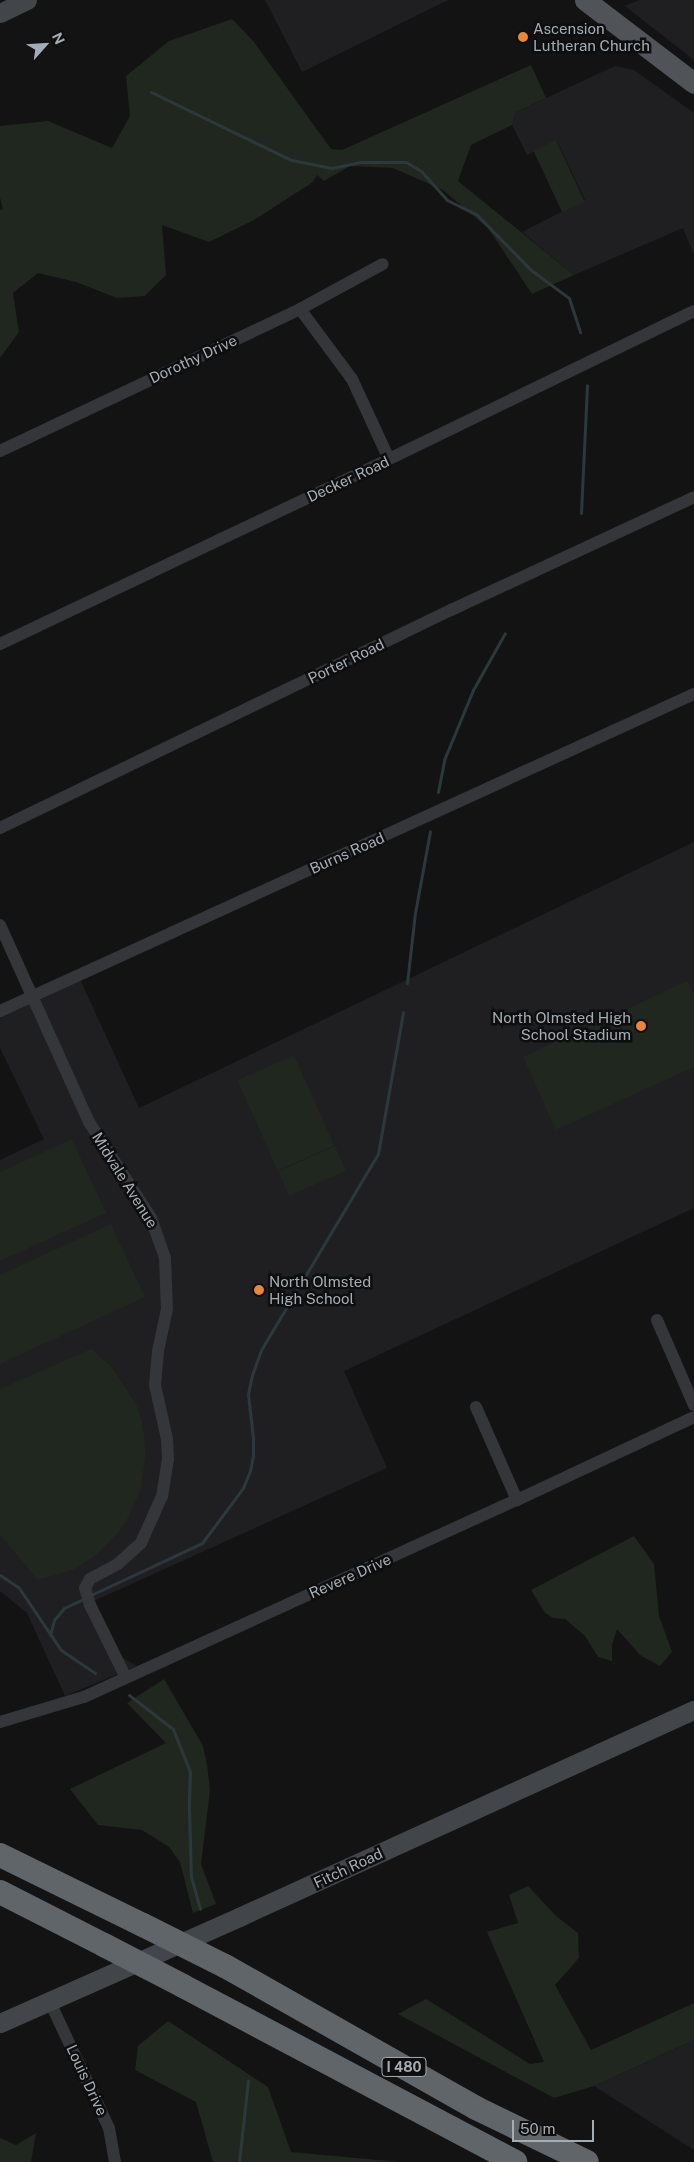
<!DOCTYPE html>
<html>
<head>
<meta charset="utf-8">
<style>
	body { margin:0 }
	#map { position:relative; width:694px; height:2162px; overflow:hidden; background:#131314; font-family:"Public Sans",sans-serif }
	div>[style] { position:absolute }
	.built>* { inset:0; background:#1f1f21 }
	.green>* { inset:0; background:#1f271f; transform-origin:0 0 }
	.stream>* { height:3px; margin:-1.5px; padding:0 1.5px; transform-origin:1.5px; border-radius:1.5px; background:#2c383c }
	.street>* { height:12px; margin:-6px; padding:0 6px; transform-origin:6px; border-radius:6px; background:#343639 }
	.secondary>* { height:19px; margin:-9.5px; padding:0 9.5px; transform-origin:9.5px; border-radius:9.5px; background:#424549 }
	.primary>* { height:21px; margin:-10.5px; padding:0 10.5px; transform-origin:10.5px; border-radius:10.5px; background:#505358 }
	.highway>* { height:24px; margin:-12px; padding:0 12px; transform-origin:12px; border-radius:12px; background:#60656a }
	.highway-bridge>* { height:24px; margin:-12px; padding:0 12px; transform-origin:12px; border-radius:12px; background:#60656a }
	.dots>* { width:14px; height:14px; translate:-50% -50%; box-sizing:border-box; border:2px solid #0e0e0f; border-radius:50% }
	span { translate:-50% -50%; white-space:nowrap; text-align:center; line-height:1.15; -webkit-text-stroke:5px #0e0e0f; paint-order:stroke }
	.shield-label span { padding:1px 4px; background:#0e0e0f; border:1px solid; border-radius:4px; -webkit-text-stroke-width:0 }
	.shield-label { font-size:14px; color:#a5adb4; font-weight:700 }
	.poi-label { font-size:15px; color:#a5adb4 }
	.left { translate:0 -50%; text-align:left }
	.right { translate:-100% -50%; text-align:right }
	.street-label { font-size:15px; color:#a5adb4 }
	.north { position:absolute; left:20px; top:20px; width:50px; height:50px; -webkit-text-stroke:4px #0e0e0f; paint-order:stroke; rotate:64deg; font-size:14px; font-weight:700; line-height:20px; text-align:center; color:#a5adb4 }
	.north::after { content:''; display:block; margin:auto; width:18px; height:22px; background:#a5adb4; clip-path:polygon(50% 0,100% 100%,50% 72%,0 100%) }
	.scale { position:absolute; left:512px; top:2120px; width:82px; height:22px; box-sizing:border-box; border:2px solid #a5adb4; border-top:0; padding-left:6px; font-size:15px; line-height:18px; white-space:nowrap; color:#a5adb4; -webkit-text-stroke:4px #0e0e0f; paint-order:stroke }
</style>
</head>
<body>
<div id="map">
	<div class="built">
		<i style="clip-path:polygon(265px 0,448px 0,302px 72px)"></i>
		<i style="clip-path:polygon(639px 0,694px 0,694px 60px,625px 6px)"></i>
		<i style="clip-path:polygon(615px 66px,634px 70px,694px 113px,694px 255px,683px 228px,574px 275px,522px 232px,585px 200px,557px 141px,527px 155px,512px 125px,516px 112px)"></i>
		<i style="clip-path:polygon(694px 842px,694px 1208px,344px 1371px,387px 1468px,94px 1601px,121px 1657px,137px 1666px,65px 1696px,27px 1613px,0 1591px,0 1160px,44px 1139px,0 1048px,0 1013px,79px 977px,139px 1108px)"></i>
		<i style="clip-path:polygon(694px 2040px,694px 2150px,594px 2086px)"></i>
	</div>
	<div class="green">
		<i style="clip-path:polygon(232px 19px,254px 42px,331px 149px,342px 150px,531px 65px,546px 98px,516px 112px,512px 125px,471px 145px,458px 181px,574px 275px,532px 294px,488px 228px,443px 190px,393px 168px,350px 166px,324px 181px,317px 175px,313px 182px,254px 220px,209px 242px,162px 225px,166px 275px,145px 296px,117px 298px,76px 282px,38px 273px,13px 293px,19px 332px,0 358px,0 210px,3px 209px,0 198px,0 126px,48px 121px,112px 148px,130px 116px,126px 76px,169px 41px)"></i>
		<i style="left:556px;top:140px;width:68px;height:25px;rotate:65deg"></i>
		<i style="clip-path:polygon(687px 981px,694px 996px,694px 1067px,556px 1130px,523px 1057px)"></i>
		<i style="left:294px;top:1055px;width:99px;height:62px;rotate:66deg"></i>
		<i style="clip-path:polygon(72px 1139px,106px 1213px,0 1261px,0 1172px)"></i>
		<i style="left:335px;top:1146px;width:27px;height:62px;rotate:66deg"></i>
		<i style="clip-path:polygon(111px 1224px,145px 1297px,0 1364px,0 1275px)"></i>
		<i style="clip-path:polygon(91px 1349px,112px 1367px,137px 1406px,143px 1427px,145px 1445px,145px 1459px,141px 1489px,128px 1518px,118px 1533px,96px 1555px,73px 1570px,38px 1580px,0 1535px,0 1389px)"></i>
		<i style="clip-path:polygon(634px 1536px,654px 1564px,659px 1616px,672px 1652px,660px 1666px,640px 1655px,617px 1629px,612px 1645px,612px 1661px,598px 1657px,585px 1636px,565px 1619px,553px 1618px,545px 1613px,531px 1590px)"></i>
		<i style="clip-path:polygon(164px 1679px,203px 1746px,207px 1764px,210px 1790px,201px 1864px,216px 1904px,193px 1913px,180px 1862px,169px 1847px,142px 1830px,98px 1825px,70px 1789px,166px 1743px,127px 1703px)"></i>
		<i style="clip-path:polygon(528px 1886px,556px 1916px,578px 1933px,579px 1958px,555px 1985px,591px 2050px,694px 2003px,694px 2040px,594px 2086px,554px 2098px,398px 2014px,426px 1999px,530px 2064px,544px 2062px,487px 1932px,518px 1923px,509px 1895px)"></i>
		<i style="clip-path:polygon(168px 2021px,268px 2087px,291px 2152px,400px 2162px,213px 2162px,196px 2102px,135px 2070px,138px 2046px)"></i>
		<i style="clip-path:polygon(36px 2133px,31px 2162px,0 2162px,0 2138px,16px 2145px)"></i>
	</div>
	<div class="stream">
		<i style="left:151px;top:92px;width:156px;rotate:25.9deg"></i>
		<i style="left:291px;top:160px;width:42px;rotate:11deg"></i>
		<i style="left:332px;top:168px;width:30px;rotate:-12deg"></i>
		<i style="left:361px;top:162px;width:45px"></i>
		<i style="left:406px;top:162px;width:17px;rotate:31deg"></i>
		<i style="left:421px;top:171px;width:39px;rotate:48deg"></i>
		<i style="left:447px;top:200px;width:32px;rotate:26deg"></i>
		<i style="left:476px;top:214px;width:78px;rotate:45.5deg"></i>
		<i style="left:531px;top:270px;width:47px;rotate:36.4deg"></i>
		<i style="left:569px;top:298px;width:36px;rotate:72deg"></i>
		<i style="left:581px;top:513px;width:128px;rotate:-87.3deg"></i>
		<i style="left:438px;top:792px;width:33px;rotate:-79deg"></i>
		<i style="left:444px;top:760px;width:76px;rotate:-67.5deg"></i>
		<i style="left:473px;top:690px;width:65px;rotate:-60.7deg"></i>
		<i style="left:407px;top:983px;width:70px;rotate:-83.5deg"></i>
		<i style="left:415px;top:913px;width:83px;rotate:-79.6deg"></i>
		<i style="left:0;top:1575px;width:23px;rotate:34deg"></i>
		<i style="left:19px;top:1588px;width:75px;rotate:55.9deg"></i>
		<i style="left:61px;top:1650px;width:41px;rotate:34.1deg"></i>
		<i style="left:91px;top:1595px;width:123px;rotate:-25.1deg"></i>
		<i style="left:202px;top:1543px;width:69px;rotate:-53.3deg"></i>
		<i style="left:243px;top:1488px;width:18px;rotate:-68deg"></i>
		<i style="left:250px;top:1471px;width:16px;rotate:-79deg"></i>
		<i style="left:253px;top:1455px;width:17px;rotate:-90deg"></i>
		<i style="left:253px;top:1438px;width:44px;rotate:-96.5deg"></i>
		<i style="left:248px;top:1394px;width:19px;rotate:-78deg"></i>
		<i style="left:252px;top:1375px;width:27px;rotate:-70deg"></i>
		<i style="left:261px;top:1350px;width:228px;rotate:-59.2deg"></i>
		<i style="left:378px;top:1154px;width:144px;rotate:-80deg"></i>
		<i style="left:50px;top:1635px;width:16px;rotate:-75deg"></i>
		<i style="left:54px;top:1620px;width:16px;rotate:-50deg"></i>
		<i style="left:64px;top:1608px;width:23px;rotate:-25deg"></i>
		<i style="left:129px;top:1695px;width:56px;rotate:37.7deg"></i>
		<i style="left:173px;top:1729px;width:46px;rotate:68.4deg"></i>
		<i style="left:190px;top:1772px;width:38px;rotate:92deg"></i>
		<i style="left:189px;top:1810px;width:67px;rotate:88.3deg"></i>
		<i style="left:191px;top:1877px;width:33px;rotate:74deg"></i>
		<i style="left:239px;top:2162px;width:82px;rotate:-83.7deg"></i>
	</div>
	<div class="street">
		<i style="left:300px;top:309px;width:87px;rotate:53.4deg"></i>
		<i style="left:352px;top:379px;width:88px;rotate:65.2deg"></i>
		<i style="left:0;top:451px;width:332px;rotate:-25.3deg"></i>
		<i style="left:300px;top:309px;width:94px;rotate:-28.5deg"></i>
		<i style="left:0;top:644px;width:426px;rotate:-25.4deg"></i>
		<i style="left:385px;top:461px;width:343px;rotate:-25.9deg"></i>
		<i style="left:0;top:828px;width:501px;rotate:-25.8deg"></i>
		<i style="left:451px;top:610px;width:268px;rotate:-24.9deg"></i>
		<i style="left:0;top:925px;width:216px;rotate:65.7deg"></i>
		<i style="left:89px;top:1122px;width:114px;rotate:57.1deg"></i>
		<i style="left:151px;top:1218px;width:42px;rotate:70.7deg"></i>
		<i style="left:165px;top:1258px;width:51px;rotate:87.8deg"></i>
		<i style="left:167px;top:1309px;width:43px;rotate:102.1deg"></i>
		<i style="left:158px;top:1351px;width:34px;rotate:95deg"></i>
		<i style="left:155px;top:1385px;width:55px;rotate:77.5deg"></i>
		<i style="left:167px;top:1439px;width:20px;rotate:87deg"></i>
		<i style="left:168px;top:1459px;width:37px;rotate:99deg"></i>
		<i style="left:162px;top:1496px;width:51px;rotate:114.1deg"></i>
		<i style="left:141px;top:1543px;width:31px;rotate:138deg"></i>
		<i style="left:118px;top:1564px;width:32px;rotate:152deg"></i>
		<i style="left:90px;top:1579px;width:10px;rotate:119deg"></i>
		<i style="left:85px;top:1588px;width:18px;rotate:74deg"></i>
		<i style="left:90px;top:1605px;width:81px;rotate:63.7deg"></i>
		<i style="left:0;top:1011px;width:763px;rotate:-24.55deg"></i>
		<i style="left:657px;top:1320px;width:93px;rotate:66.5deg"></i>
		<i style="left:476px;top:1407px;width:102px;rotate:66.2deg"></i>
		<i style="left:0;top:1722px;width:88px;rotate:-16.6deg"></i>
		<i style="left:84px;top:1697px;width:476px;rotate:-24.5deg"></i>
		<i style="left:517px;top:1500px;width:195px;rotate:-25.1deg"></i>
		<i style="left:49px;top:2000px;width:141px;rotate:64.9deg"></i>
		<i style="left:109px;top:2128px;width:35px;rotate:80deg"></i>
	</div>
	<div class="secondary">
		<i style="left:0;top:13px;width:30px;rotate:-26deg"></i>
		<i style="left:0;top:2023px;width:261px;rotate:-23.9deg"></i>
		<i style="left:239px;top:1917px;width:500px;rotate:-24.5deg"></i>
	</div>
	<div class="primary">
		<i style="left:585px;top:0;width:137px;rotate:37.3deg"></i>
	</div>
	<div class="highway">
		<i style="left:0;top:1855px;width:159px;rotate:26.1deg"></i>
		<i style="left:0;top:1892px;width:117px;rotate:27deg"></i>
		<i style="left:225px;top:1966px;width:288px;rotate:29.5deg"></i>
		<i style="left:476px;top:2108px;width:123px;rotate:25.9deg"></i>
		<i style="left:183px;top:1986px;width:376px;rotate:27.9deg"></i>
	</div>
	<div class="highway-bridge">
		<i style="left:143px;top:1925px;width:92px;rotate:26.6deg"></i>
		<i style="left:104px;top:1945px;width:89px;rotate:27.4deg"></i>
	</div>
	<div class="dots">
		<i style="left:523px;top:37px;background:#ea8635"></i>
		<i style="left:641px;top:1026px;background:#ea8635"></i>
		<i style="left:259px;top:1290px;background:#ea8635"></i>
	</div>
	<div class="shield-label">
		<span style="left:404px;top:2067px">I 480</span>
	</div>
	<div class="poi-label">
		<span class="left" style="left:533px;top:37px">Ascension<br>Lutheran Church</span>
		<span class="right" style="left:631px;top:1026px">North Olmsted High<br>School Stadium</span>
		<span class="left" style="left:269px;top:1290px">North Olmsted<br>High School</span>
	</div>
	<div class="street-label">
		<span style="left:193px;top:359px;rotate:-25deg">Dorothy Drive</span>
		<span style="left:348px;top:479px;rotate:-25deg">Decker Road</span>
		<span style="left:346px;top:661px;rotate:-26deg">Porter Road</span>
		<span style="left:347px;top:853px;rotate:-24deg">Burns Road</span>
		<span style="left:125px;top:1180px;rotate:58deg">Midvale Avenue</span>
		<span style="left:350px;top:1576px;rotate:-24deg">Revere Drive</span>
		<span style="left:348px;top:1868px;rotate:-25deg">Fitch Road</span>
		<span style="left:87px;top:2080px;rotate:65deg">Louis Drive</span>
	</div>
	<div class="north">N</div>
	<div class="scale">50 m</div>
</div>
</body>
</html>
